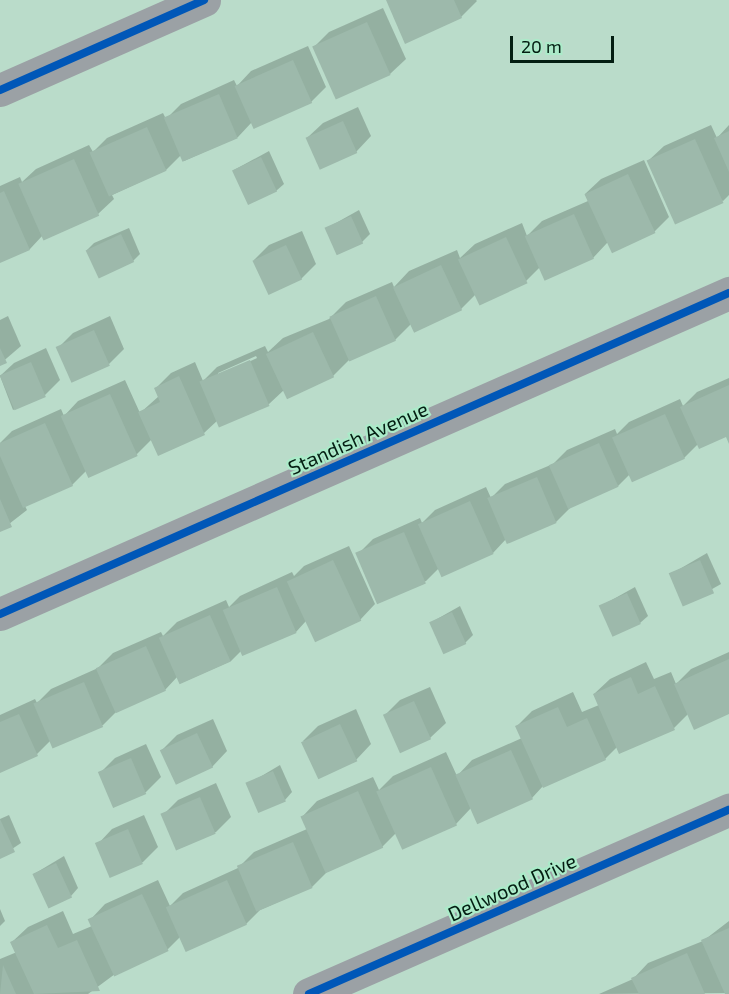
<!DOCTYPE html>
<html>
<head>
<meta charset="utf-8">
<style>
	body { margin:0 }
	#map { position:relative; width:729px; height:994px; overflow:hidden; background:#badcca; font-family:"Exo 2",sans-serif }
	div>[style] { position:absolute }
	.shadow>* { inset:0; background:#0003 }
	.building>* { inset:0; background:#9db9ab; transform-origin:0 0 }
	.minor>* { height:33px; margin:-16.5px; padding:0 16.5px; transform-origin:16.5px; border-radius:16.5px; background:#9ba1a5 }
	.cycleway>* { height:8px; margin:-4px; padding:0 4px; transform-origin:4px; border-radius:4px; background:#0057b8 }
	span { translate:-50% -50%; white-space:nowrap; text-align:center; line-height:1.15; -webkit-text-stroke:4.5px #abebc9; paint-order:stroke }
	.street-label { font-size:20px; color:#041e12 }
	.scale { position:absolute; left:510px; top:36px; width:104px; height:27px; box-sizing:border-box; border:3px solid #041e12; border-top:0; padding-left:8px; font-size:18px; line-height:21px; white-space:nowrap; color:#041e12; -webkit-text-stroke:4px #abebc9; paint-order:stroke }
</style>
</head>
<body>
<div id="map">
	<div class="shadow">
		<i style="clip-path:polygon(387px 0,476px 0,477px 1px,461px 17px)"></i>
		<i style="clip-path:polygon(383px 8px,406px 59px,390px 74px,314px 47px,329px 32px)"></i>
		<i style="clip-path:polygon(308px 46px,326px 87px,311px 102px,252px 122px,238px 137px,184px 161px,181px 155px,166px 170px,112px 195px,114px 199px,98px 214px,43px 235px,30px 249px,0 262px,0 186px,20px 177px,22px 182px,36px 169px,89px 145px,93px 152px,107px 138px,163px 113px,166px 119px,181px 104px,234px 80px,237px 86px,251px 71px)"></i>
		<i style="clip-path:polygon(358px 107px,371px 136px,356px 152px,307px 138px,323px 123px)"></i>
		<i style="clip-path:polygon(711px 125px,717px 138px,729px 125px,729px 195px,723px 201px,648px 161px,664px 146px)"></i>
		<i style="clip-path:polygon(269px 151px,284px 184px,276px 191px,234px 170px)"></i>
		<i style="clip-path:polygon(evenodd,644px 160px,669px 217px,654px 232px,607px 243px,593px 258px,540px 267px,526px 281px,475px 295px,461px 309px,411px 324px,395px 340px,349px 360px,333px 376px,284px 390px,269px 404px,218px 420px,204px 433px,152px 439px,136px 455px,89px 476px,87px 470px,72px 485px,25px 506px,27px 510px,0 531px,0 443px,12px 431px,61px 409px,64px 416px,78px 401px,125px 380px,140px 413px,159px 396px,156px 388px,171px 373px,195px 362px,203px 381px,217px 367px,265px 346px,268px 352px,283px 338px,329px 319px,346px 302px,392px 282px,394px 287px,409px 271px,457px 250px,460px 258px,475px 244px,522px 223px,527px 236px,542px 221px,588px 201px,585px 194px,601px 179px,644px 160px,256px 356px,257px 358px,218px 376px,218px 373px,256px 356px)"></i>
		<i style="clip-path:polygon(359px 210px,370px 234px,362px 242px,327px 228px)"></i>
		<i style="clip-path:polygon(129px 228px,140px 254px,133px 261px,87px 250px,94px 243px)"></i>
		<i style="clip-path:polygon(302px 231px,316px 264px,301px 279px,254px 260px,269px 245px)"></i>
		<i style="clip-path:polygon(8px 316px,21px 346px,0 364px,0 320px)"></i>
		<i style="clip-path:polygon(110px 316px,124px 349px,109px 364px,58px 348px,73px 333px)"></i>
		<i style="clip-path:polygon(46px 348px,60px 380px,45px 395px,13px 410px,0 376px,14px 363px)"></i>
		<i style="clip-path:polygon(729px 378px,729px 440px,727px 435px,698px 444px,684px 458px,630px 474px,618px 486px,572px 506px,556px 522px,507px 538px,493px 553px,439px 568px,426px 581px,379px 602px,358px 554px,373px 539px,420px 518px,422px 523px,435px 510px,486px 487px,491px 498px,505px 484px,553px 464px,567px 450px,615px 429px,617px 434px,629px 422px,680px 399px,683px 406px,697px 392px)"></i>
		<i style="clip-path:polygon(349px 546px,375px 604px,360px 620px,306px 621px,296px 632px,242px 650px,231px 661px,181px 683px,178px 676px,165px 690px,116px 712px,103px 725px,54px 747px,51px 740px,37px 754px,0 771px,0 715px,35px 699px,37px 703px,51px 689px,98px 668px,113px 653px,161px 632px,163px 636px,177px 622px,226px 600px,229px 607px,240px 596px,292px 572px,294px 576px,304px 566px)"></i>
		<i style="clip-path:polygon(707px 553px,721px 584px,684px 605px,671px 574px)"></i>
		<i style="clip-path:polygon(635px 587px,648px 616px,640px 623px,601px 606px)"></i>
		<i style="clip-path:polygon(460px 606px,473px 635px,465px 643px,430px 623px)"></i>
		<i style="clip-path:polygon(729px 652px,729px 713px,688px 714px,674px 728px,618px 746px,605px 759px,543px 786px,532px 798px,471px 808px,456px 824px,396px 833px,382px 847px,328px 871px,312px 887px,260px 910px,246px 924px,180px 937px,167px 950px,115px 974px,88px 994px,0 994px,0 959px,17px 952px,12px 942px,28px 927px,63px 911px,73px 934px,92px 926px,90px 920px,105px 904px,158px 880px,170px 906px,183px 893px,238px 868px,254px 852px,307px 829px,302px 817px,317px 801px,373px 777px,379px 790px,393px 776px,446px 752px,457px 776px,472px 760px,522px 738px,517px 726px,532px 711px,573px 692px,582px 712px,599px 705px,594px 694px,610px 679px,646px 662px,654px 679px,671px 672px,676px 684px,691px 669px)"></i>
		<i style="clip-path:polygon(430px 687px,446px 723px,430px 738px,385px 715px,400px 700px)"></i>
		<i style="clip-path:polygon(356px 709px,371px 744px,356px 760px,303px 741px,318px 726px)"></i>
		<i style="clip-path:polygon(213px 719px,227px 751px,212px 767px,162px 750px,177px 735px)"></i>
		<i style="clip-path:polygon(146px 744px,161px 777px,146px 792px,114px 806px,100px 773px,115px 758px)"></i>
		<i style="clip-path:polygon(280px 765px,292px 792px,285px 800px,248px 784px)"></i>
		<i style="clip-path:polygon(216px 783px,231px 817px,216px 832px,178px 849px,163px 815px,178px 800px)"></i>
		<i style="clip-path:polygon(9px 815px,21px 843px,0 857px,0 819px)"></i>
		<i style="clip-path:polygon(144px 815px,158px 847px,143px 862px,111px 876px,97px 845px,112px 829px)"></i>
		<i style="clip-path:polygon(64px 856px,78px 888px,71px 896px,34px 874px)"></i>
		<i style="clip-path:polygon(0 909px,5px 921px,0 926px)"></i>
		<i style="clip-path:polygon(729px 921px,729px 993px,599px 994px,633px 979px,648px 963px,703px 941px)"></i>
	</div>
	<div class="building">
		<i style="clip-path:polygon(386px 0,454px 0,462px 18px,405px 44px)"></i>
		<i style="left:367px;top:22px;width:58px;height:60px;rotate:66deg"></i>
		<i style="left:293px;top:60px;width:47px;height:64px;rotate:66deg"></i>
		<i style="left:219px;top:94px;width:48px;height:60px;rotate:67deg"></i>
		<i style="left:343px;top:121px;width:35px;height:41px;rotate:66deg"></i>
		<i style="left:147px;top:127px;width:48px;height:63px;rotate:66deg"></i>
		<i style="clip-path:polygon(729px 131px,729px 172px,714px 138px)"></i>
		<i style="left:695px;top:139px;width:70px;height:53px;rotate:66deg"></i>
		<i style="left:261px;top:157px;width:38px;height:32px;rotate:65deg"></i>
		<i style="left:74px;top:159px;width:62px;height:61px;rotate:66deg"></i>
		<i style="left:628px;top:174px;width:65px;height:48px;rotate:65deg"></i>
		<i style="clip-path:polygon(4px 191px,30px 250px,0 263px,0 193px)"></i>
		<i style="left:574px;top:214px;width:49px;height:54px;rotate:66deg"></i>
		<i style="left:351px;top:216px;width:30px;height:29px;rotate:66deg"></i>
		<i style="left:121px;top:234px;width:31px;height:39px;rotate:65deg"></i>
		<i style="left:506px;top:237px;width:51px;height:53px;rotate:65deg"></i>
		<i style="left:286px;top:245px;width:38px;height:37px;rotate:65deg"></i>
		<i style="left:441px;top:265px;width:50px;height:53px;rotate:65deg"></i>
		<i style="left:376px;top:296px;width:49px;height:51px;rotate:66deg"></i>
		<i style="left:94px;top:330px;width:39px;height:42px;rotate:66deg"></i>
		<i style="left:313px;top:332px;width:50px;height:52px;rotate:65deg"></i>
		<i style="clip-path:polygon(0 348px,7px 363px,0 366px)"></i>
		<i style="left:250px;top:360px;width:50px;height:55px;rotate:67deg"></i>
		<i style="left:31px;top:362px;width:38px;height:34px;rotate:67deg"></i>
		<i style="clip-path:polygon(179px 376px,205px 435px,158px 456px,138px 412px,160px 402px,154px 388px)"></i>
		<i style="clip-path:polygon(729px 385px,729px 444px,726px 437px,699px 449px,680px 407px)"></i>
		<i style="left:110px;top:394px;width:68px;height:54px;rotate:66deg"></i>
		<i style="left:665px;top:414px;width:49px;height:58px;rotate:66deg"></i>
		<i style="clip-path:polygon(45px 423px,73px 486px,23px 508px,0 456px,0 443px)"></i>
		<i style="left:599px;top:443px;width:48px;height:55px;rotate:66deg"></i>
		<i style="left:537px;top:477px;width:50px;height:54px;rotate:67deg"></i>
		<i style="clip-path:polygon(0 499px,12px 527px,0 532px)"></i>
		<i style="left:470px;top:501px;width:58px;height:57px;rotate:66deg"></i>
		<i style="left:404px;top:532px;width:56px;height:53px;rotate:67deg"></i>
		<i style="left:333px;top:560px;width:67px;height:51px;rotate:65deg"></i>
		<i style="left:700px;top:560px;width:36px;height:34px;rotate:67deg"></i>
		<i style="left:277px;top:587px;width:50px;height:59px;rotate:67deg"></i>
		<i style="left:627px;top:593px;width:34px;height:31px;rotate:66deg"></i>
		<i style="left:452px;top:612px;width:35px;height:25px;rotate:66deg"></i>
		<i style="left:210px;top:615px;width:51px;height:56px;rotate:66deg"></i>
		<i style="left:146px;top:646px;width:49px;height:55px;rotate:66deg"></i>
		<i style="clip-path:polygon(729px 659px,729px 714px,694px 730px,674px 684px)"></i>
		<i style="clip-path:polygon(631px 677px,638px 694px,655px 686px,675px 730px,619px 754px,593px 694px)"></i>
		<i style="left:84px;top:682px;width:49px;height:55px;rotate:67deg"></i>
		<i style="left:414px;top:701px;width:42px;height:34px;rotate:66deg"></i>
		<i style="clip-path:polygon(558px 707px,567px 727px,587px 718px,606px 760px,543px 788px,515px 726px)"></i>
		<i style="clip-path:polygon(19px 714px,38px 756px,0 773px,0 722px)"></i>
		<i style="left:340px;top:724px;width:41px;height:43px;rotate:65deg"></i>
		<i style="left:197px;top:733px;width:38px;height:41px;rotate:65deg"></i>
		<i style="left:511px;top:750px;width:54px;height:61px;rotate:66deg"></i>
		<i style="left:131px;top:758px;width:39px;height:36px;rotate:67deg"></i>
		<i style="left:431px;top:767px;width:64px;height:60px;rotate:66deg"></i>
		<i style="left:273px;top:771px;width:33px;height:30px;rotate:67deg"></i>
		<i style="left:358px;top:791px;width:62px;height:63px;rotate:66deg"></i>
		<i style="left:200px;top:797px;width:40px;height:43px;rotate:67deg"></i>
		<i style="clip-path:polygon(0 819px,15px 852px,0 859px)"></i>
		<i style="left:128px;top:829px;width:38px;height:36px;rotate:67deg"></i>
		<i style="left:293px;top:842px;width:50px;height:61px;rotate:67deg"></i>
		<i style="left:56px;top:863px;width:38px;height:26px;rotate:65deg"></i>
		<i style="left:227px;top:880px;width:49px;height:67px;rotate:66deg"></i>
		<i style="left:142px;top:894px;width:63px;height:60px;rotate:65deg"></i>
		<i style="clip-path:polygon(47px 925px,58px 948px,77px 940px,100px 991px,34px 994px,10px 942px)"></i>
		<i style="clip-path:polygon(729px 928px,729px 994px,725px 994px,701px 940px)"></i>
		<i style="clip-path:polygon(687px 953px,705px 994px,639px 994px,631px 978px)"></i>
		<i style="clip-path:polygon(3px 965px,16px 994px,0 994px)"></i>
	</div>
	<div class="minor">
		<i style="left:0;top:90px;width:223px;rotate:-23.8deg"></i>
		<i style="left:0;top:614px;width:797px;rotate:-23.77deg"></i>
		<i style="left:309px;top:994px;width:459px;rotate:-23.7deg"></i>
	</div>
	<div class="cycleway">
		<i style="left:0;top:90px;width:223px;rotate:-23.8deg"></i>
		<i style="left:0;top:614px;width:797px;rotate:-23.77deg"></i>
		<i style="left:309px;top:994px;width:459px;rotate:-23.7deg"></i>
	</div>
	<div class="street-label">
		<span style="left:358px;top:438px;rotate:-24deg">Standish Avenue</span>
		<span style="left:512px;top:887px;rotate:-24deg">Dellwood Drive</span>
	</div>
	<div class="scale">20 m</div>
</div>
</body>
</html>
